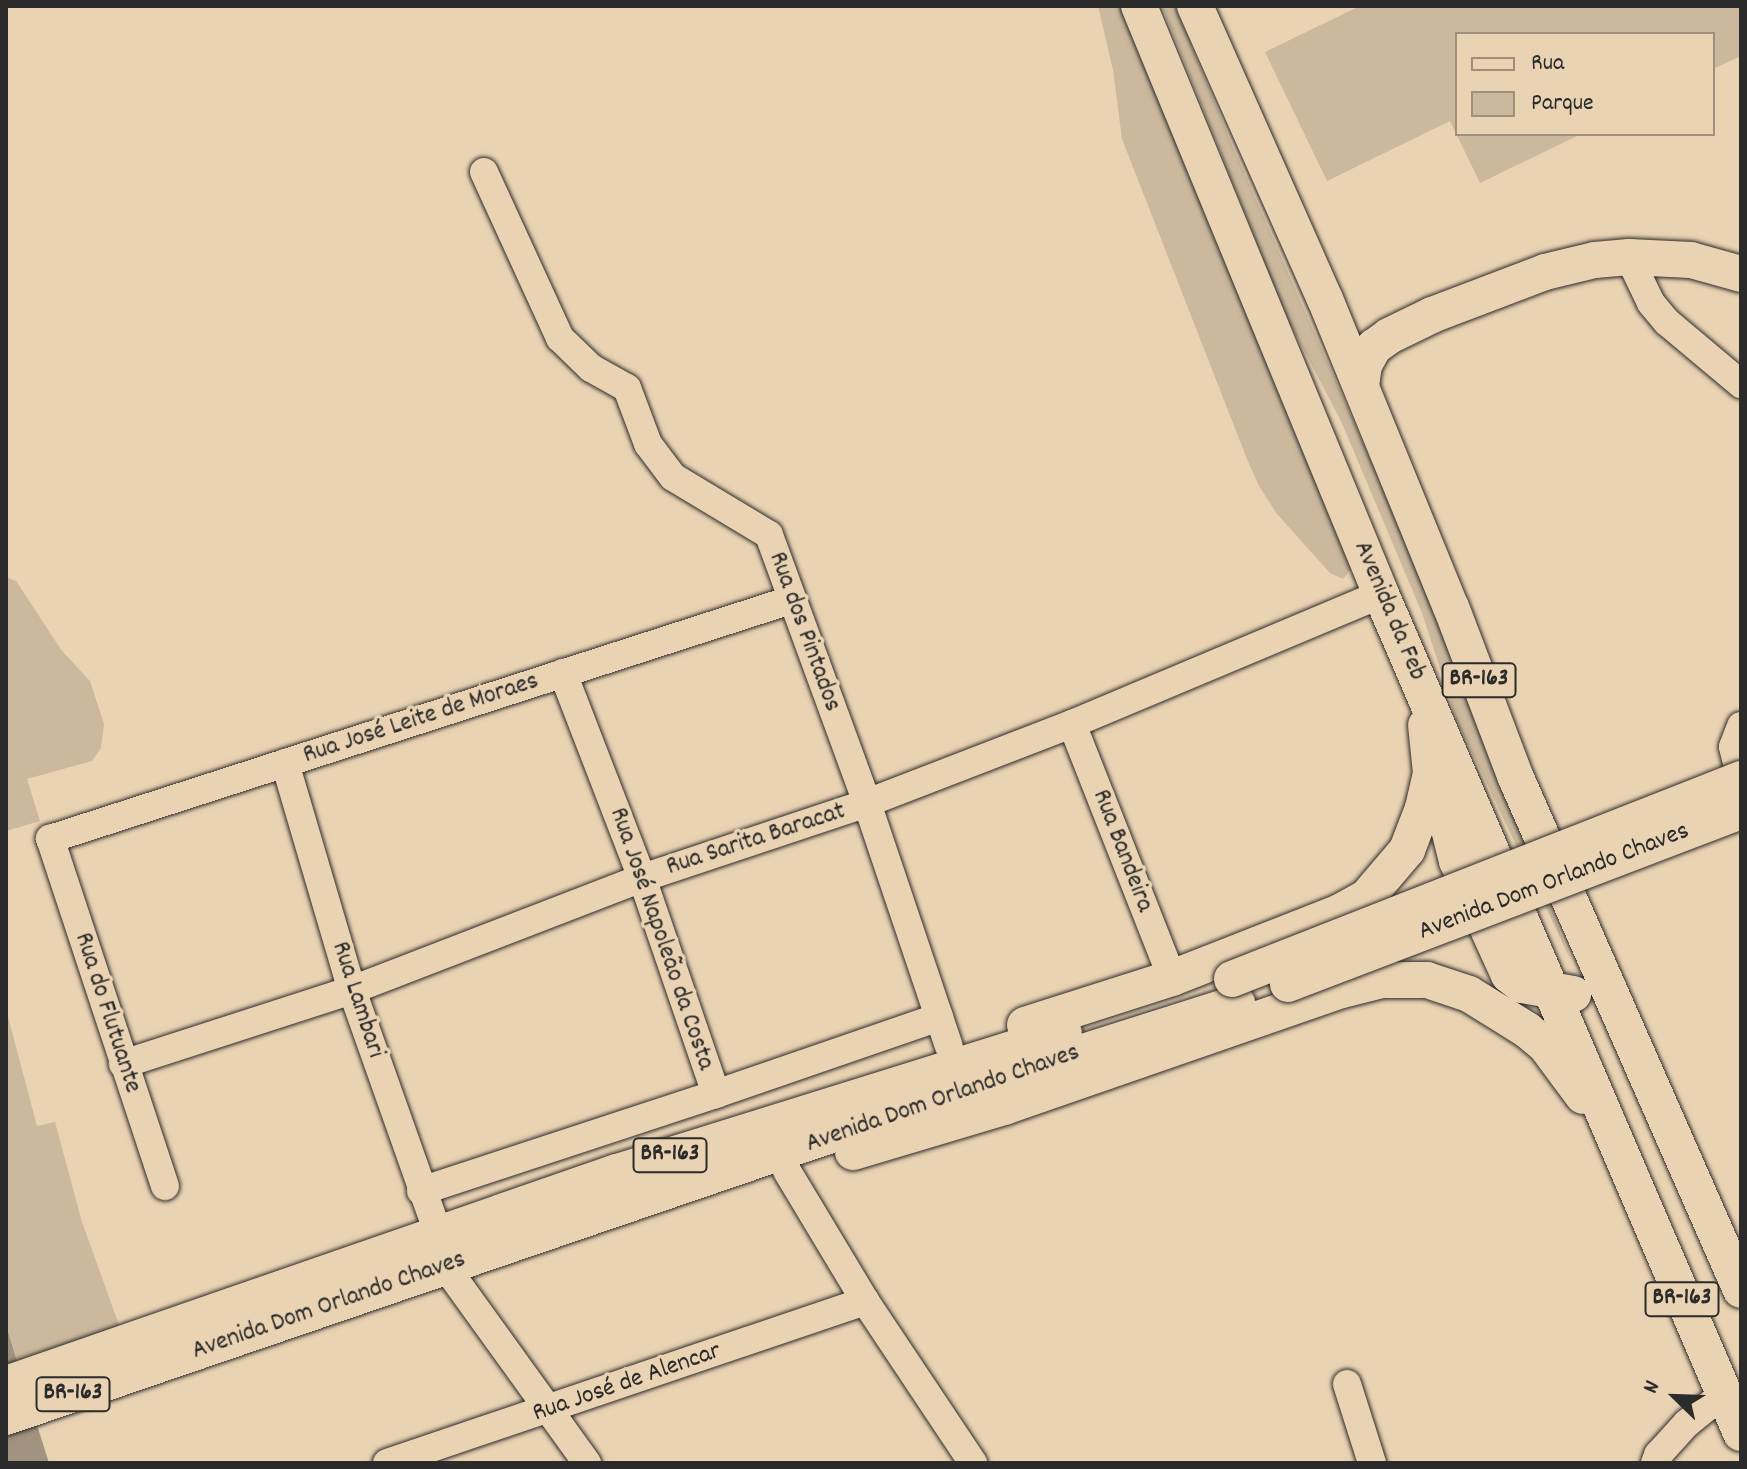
<!DOCTYPE html>
<html>
<head>
<meta charset="utf-8">
<style>
	body { margin:0 }
	#map { position:relative; width:1747px; height:1469px; overflow:hidden; background:#ead3b3; font-family:Dekko,sans-serif }
	div>[style] { position:absolute }
	.green>* { inset:0; background:#cbb89d }
	.water>* { inset:0; background:#a1937f }
	.roads { filter:drop-shadow(0 0 2px #2b2b2b) drop-shadow(0 0 2px #2b2b2b) }
	.minor>* { height:28px; margin:-14px; padding:0 14px; transform-origin:14px; border-radius:14px; background:#ead3b3 }
	.major>* { height:36px; margin:-18px; padding:0 18px; transform-origin:18px; border-radius:18px; background:#ead3b3 }
	.bridges { filter:drop-shadow(0 0 2px #2b2b2b) drop-shadow(0 0 2px #2b2b2b) }
	.major-bridge>* { height:36px; margin:-18px; padding:0 18px; transform-origin:18px; border-radius:18px; background:#ead3b3 }
	span { translate:-50% -50%; white-space:nowrap; text-align:center; line-height:1.15; -webkit-text-stroke:7px #ead3b3; paint-order:stroke }
	.shield-label span { padding:2px 6px; background:#ead3b3; border:2px solid; border-radius:6px; -webkit-text-stroke-width:0 }
	.shield-label { font-size:24px; color:#2b2b2b; font-weight:700 }
	.street-label { font-size:26px; color:#2b2b2b }
	.frame { position:absolute; inset:0; border:8px solid #2b2b2b; pointer-events:none }
	.legend { position:absolute; left:1455px; top:32px; width:260px; height:104px; box-sizing:border-box; background:#ead3b3; border:2px solid #9e907d; margin:0; padding:10px 14px; list-style:none; font-size:24px; color:#2b2b2b }
	.legend li { display:flex; align-items:center; gap:16px; height:40px }
	.legend b { width:40px; border:2px solid #9e907d }
	.north { position:absolute; left:1635px; top:1357px; width:80px; height:80px; -webkit-text-stroke:6px #ead3b3; paint-order:stroke; rotate:293deg; font-size:22px; font-weight:700; line-height:32px; text-align:center; color:#2b2b2b }
	.north::after { content:''; display:block; margin:auto; width:28px; height:36px; background:#2b2b2b; clip-path:polygon(50% 0,100% 100%,50% 72%,0 100%) }
</style>
</head>
<body>
<div id="map">
	<div class="green">
		<i style="clip-path:polygon(1098px 6px,1126px 6px,1352px 568px,1343px 579px,1330px 573px,1277px 514px,1259px 486px,1247px 459px,1122px 139px,1113px 70px)"></i>
		<i style="clip-path:polygon(1162px 6px,1175px 6px,1233px 147px,1431px 598px,1571px 960px,1457px 721px,1422px 613px,1341px 421px,1287px 318px)"></i>
		<i style="clip-path:polygon(1360px 6px,1741px 6px,1741px 56px,1713px 69px,1713px 34px,1457px 34px,1457px 134px,1581px 134px,1480px 183px,1450px 121px,1327px 181px,1265px 52px)"></i>
		<i style="clip-path:polygon(6px 577px,16px 581px,62px 651px,90px 681px,104px 724px,101px 748px,92px 761px,27px 779px,40px 821px,6px 831px)"></i>
		<i style="clip-path:polygon(6px 1009px,37px 1126px,55px 1122px,82px 1222px,123px 1336px,22px 1376px,6px 1324px)"></i>
	</div>
	<div class="water">
		<i style="clip-path:polygon(6px 1325px,25px 1387px,49px 1463px,6px 1463px)"></i>
	</div>
	<div class="roads">
		<div class="minor">
			<i style="left:484px;top:172px;width:183px;rotate:65.4deg"></i>
			<i style="left:560px;top:338px;width:43px;rotate:44.1deg"></i>
			<i style="left:591px;top:368px;width:41px;rotate:29.1deg"></i>
			<i style="left:627px;top:388px;width:60px;rotate:69.4deg"></i>
			<i style="left:648px;top:444px;width:41px;rotate:52.9deg"></i>
			<i style="left:673px;top:477px;width:112px;rotate:31.1deg"></i>
			<i style="left:769px;top:535px;width:285px;rotate:69.9deg"></i>
			<i style="left:867px;top:803px;width:256px;rotate:71.4deg"></i>
			<i style="left:1629px;top:257px;width:51px;rotate:64.4deg"></i>
			<i style="left:1651px;top:303px;width:25px;rotate:50deg"></i>
			<i style="left:1667px;top:322px;width:97px;rotate:40deg"></i>
			<i style="left:1072px;top:724px;width:273px;rotate:68.5deg"></i>
			<i style="left:1741px;top:726px;width:22px;rotate:111deg"></i>
			<i style="left:1733px;top:747px;width:32px;rotate:76deg"></i>
			<i style="left:285px;top:763px;width:237px;rotate:73.6deg"></i>
			<i style="left:352px;top:990px;width:258px;rotate:70.5deg"></i>
			<i style="left:123px;top:1064px;width:241px;rotate:-17.9deg"></i>
			<i style="left:352px;top:990px;width:311px;rotate:-21.1deg"></i>
			<i style="left:642px;top:878px;width:237px;rotate:-18.4deg"></i>
			<i style="left:867px;top:803px;width:220px;rotate:-21.1deg"></i>
			<i style="left:1072px;top:724px;width:335px;rotate:-22.8deg"></i>
			<i style="left:716px;top:1094px;width:236px;rotate:-19deg"></i>
			<i style="left:787px;top:1171px;width:152px;rotate:59deg"></i>
			<i style="left:865px;top:1301px;width:195px;rotate:56.3deg"></i>
			<i style="left:165px;top:1186px;width:366px;rotate:-108.3deg"></i>
			<i style="left:50px;top:839px;width:779px;rotate:-17.88deg"></i>
			<i style="left:421px;top:1191px;width:311px;rotate:-18.2deg"></i>
			<i style="left:716px;top:1094px;width:228px;rotate:-108.9deg"></i>
			<i style="left:642px;top:878px;width:220px;rotate:-111.1deg"></i>
			<i style="left:445px;top:1266px;width:243px;rotate:54.2deg"></i>
			<i style="left:1347px;top:1384px;width:83px;rotate:72.4deg"></i>
			<i style="left:387px;top:1463px;width:505px;rotate:-18.72deg"></i>
			<i style="left:1655px;top:1463px;width:9px;rotate:-69deg"></i>
			<i style="left:1658px;top:1455px;width:42px;rotate:-47.9deg"></i>
			<i style="left:1686px;top:1424px;width:46px;rotate:-38.9deg"></i>
		</div>
		<div class="major">
			<i style="left:1139px;top:6px;width:636px;rotate:67.63deg"></i>
			<i style="left:1381px;top:594px;width:913px;rotate:66.78deg"></i>
			<i style="left:1195px;top:6px;width:321px;rotate:66.1deg"></i>
			<i style="left:1325px;top:299px;width:333px;rotate:67.8deg"></i>
			<i style="left:1451px;top:607px;width:183px;rotate:69.2deg"></i>
			<i style="left:1516px;top:778px;width:559px;rotate:66.28deg"></i>
			<i style="left:1361px;top:386px;width:21px;rotate:-82deg"></i>
			<i style="left:1364px;top:365px;width:21px;rotate:-61deg"></i>
			<i style="left:1374px;top:347px;width:19px;rotate:-36deg"></i>
			<i style="left:1389px;top:336px;width:48px;rotate:-26deg"></i>
			<i style="left:1432px;top:315px;width:121px;rotate:-20.8deg"></i>
			<i style="left:1545px;top:272px;width:51px;rotate:-13.5deg"></i>
			<i style="left:1595px;top:260px;width:34px;rotate:-5deg"></i>
			<i style="left:1629px;top:257px;width:62px;rotate:2.8deg"></i>
			<i style="left:1691px;top:260px;width:52px;rotate:15.6deg"></i>
			<i style="left:1435px;top:773px;width:91px;rotate:76deg"></i>
			<i style="left:1457px;top:861px;width:125px;rotate:65.5deg"></i>
			<i style="left:1509px;top:975px;width:16px;rotate:38deg"></i>
			<i style="left:1522px;top:985px;width:52px;rotate:10deg"></i>
			<i style="left:1025px;top:1025px;width:154px;rotate:-17.7deg"></i>
			<i style="left:1172px;top:978px;width:180px;rotate:-21.4deg"></i>
			<i style="left:1340px;top:912px;width:31px;rotate:-29deg"></i>
			<i style="left:1367px;top:897px;width:62px;rotate:-49.6deg"></i>
			<i style="left:1407px;top:850px;width:45px;rotate:-69.1deg"></i>
			<i style="left:1423px;top:808px;width:36px;rotate:-77deg"></i>
			<i style="left:1431px;top:773px;width:48px;rotate:-95.9deg"></i>
			<i style="left:853px;top:1152px;width:158px;rotate:-16.6deg"></i>
			<i style="left:1004px;top:1107px;width:358px;rotate:-19.1deg"></i>
			<i style="left:1342px;top:990px;width:41px;rotate:-14deg"></i>
			<i style="left:1382px;top:980px;width:45px"></i>
			<i style="left:1427px;top:980px;width:44px;rotate:18.4deg"></i>
			<i style="left:1469px;top:994px;width:68px;rotate:31.8deg"></i>
			<i style="left:1527px;top:1030px;width:25px;rotate:40deg"></i>
			<i style="left:1546px;top:1046px;width:62px;rotate:53.5deg"></i>
			<i style="left:6px;top:1384px;width:647px;rotate:-19.14deg"></i>
			<i style="left:617px;top:1172px;width:468px;rotate:-17.3deg"></i>
			<i style="left:6px;top:1417px;width:1005px;rotate:-18.87deg"></i>
			<i style="left:957px;top:1092px;width:294px;rotate:-17.6deg"></i>
		</div>
	</div>
	<div class="bridges">
		<div class="major-bridge">
			<i style="left:1232px;top:979px;width:547px;rotate:-21.45deg"></i>
			<i style="left:1288px;top:984px;width:485px;rotate:-20.9deg"></i>
		</div>
	</div>
	<div class="shield-label">
		<span style="left:1479px;top:680px">BR-163</span>
		<span style="left:670px;top:1155px">BR-163</span>
		<span style="left:1682px;top:1299px">BR-163</span>
		<span style="left:73px;top:1394px">BR-163</span>
	</div>
	<div class="street-label">
		<span style="left:1389px;top:611px;rotate:67deg">Avenida da Feb</span>
		<span style="left:804px;top:632px;rotate:70deg">Rua dos Pintados</span>
		<span style="left:421px;top:719px;rotate:-18deg">Rua José Leite de Moraes</span>
		<span style="left:756px;top:840px;rotate:-18deg">Rua Sarita Baracat</span>
		<span style="left:1122px;top:851px;rotate:69deg">Rua Bandeira</span>
		<span style="left:1554px;top:882px;rotate:-21deg">Avenida Dom Orlando Chaves</span>
		<span style="left:661px;top:939px;rotate:71deg">Rua José Napoleão da Costa</span>
		<span style="left:357px;top:1000px;rotate:72deg">Rua Lambari</span>
		<span style="left:107px;top:1013px;rotate:72deg">Rua do Flutuante</span>
		<span style="left:943px;top:1099px;rotate:-19deg">Avenida Dom Orlando Chaves</span>
		<span style="left:329px;top:1306px;rotate:-19deg">Avenida Dom Orlando Chaves</span>
		<span style="left:627px;top:1383px;rotate:-19deg">Rua José de Alencar</span>
	</div>
	<div class="frame"></div>
	<ul class="legend">
	<li><b style="height:10px;background:#ead3b3"></b>Rua</li>
	<li><b style="height:22px;background:#cbb89d"></b>Parque</li>
	</ul>
	<div class="north">N</div>
</div>
</body>
</html>
